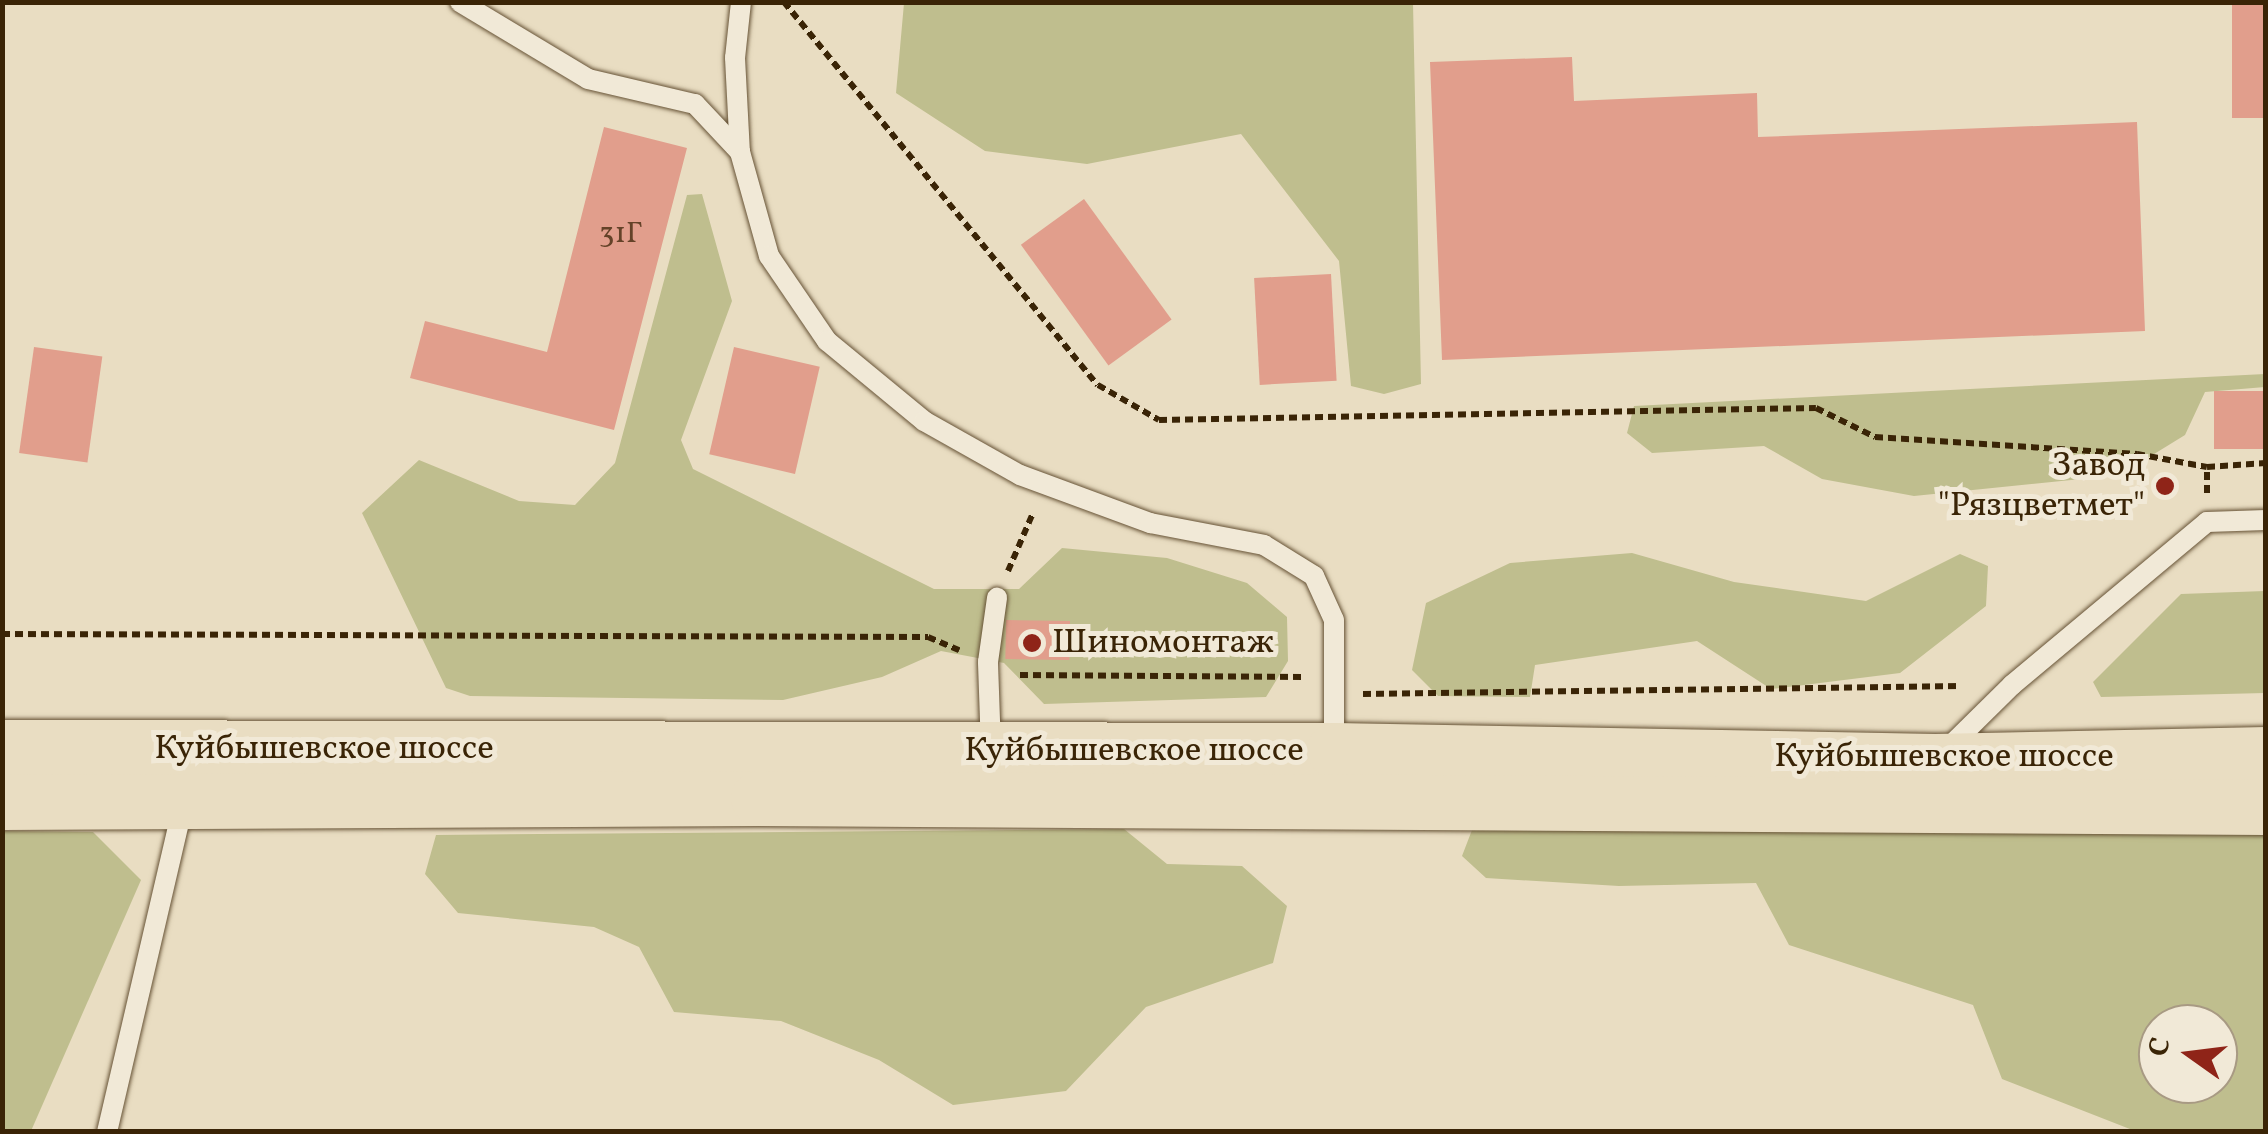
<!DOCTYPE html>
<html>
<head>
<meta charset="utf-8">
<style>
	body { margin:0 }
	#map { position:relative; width:2268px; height:1134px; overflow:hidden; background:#e9ddc2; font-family:Vollkorn,serif }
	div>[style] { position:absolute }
	.green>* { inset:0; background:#bfbe8e }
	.building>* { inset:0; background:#e19e8c; transform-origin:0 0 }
	.path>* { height:6px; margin-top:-3px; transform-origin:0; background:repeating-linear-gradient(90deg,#3a2406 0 8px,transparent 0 13px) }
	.roads { filter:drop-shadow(0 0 2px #665235) drop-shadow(0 0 2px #665235) }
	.service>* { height:20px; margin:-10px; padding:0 10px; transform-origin:10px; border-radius:10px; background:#f1e9d7 }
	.primary>* { height:55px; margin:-27.5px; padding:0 27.5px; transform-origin:27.5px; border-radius:27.5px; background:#e9ddc2 }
	.dots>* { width:28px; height:28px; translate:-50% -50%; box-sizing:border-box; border:5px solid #f1e9d7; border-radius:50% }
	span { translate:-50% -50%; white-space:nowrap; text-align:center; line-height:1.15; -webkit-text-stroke:10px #f1e9d7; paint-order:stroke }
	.number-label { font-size:30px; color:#644228 }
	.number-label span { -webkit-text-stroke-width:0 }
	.poi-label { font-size:35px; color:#3a2406 }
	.right { translate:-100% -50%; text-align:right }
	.left { translate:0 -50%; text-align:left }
	.street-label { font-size:35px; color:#3a2406 }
	.frame { position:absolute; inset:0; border:5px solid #3a2406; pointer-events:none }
	.north { position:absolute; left:2138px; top:1004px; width:100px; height:100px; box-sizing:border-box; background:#f1e9d7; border:2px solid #a89a83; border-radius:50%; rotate:284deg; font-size:28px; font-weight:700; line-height:40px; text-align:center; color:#3a2406 }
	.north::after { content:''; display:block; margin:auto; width:35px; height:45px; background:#8f2418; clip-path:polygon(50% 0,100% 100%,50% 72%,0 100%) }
</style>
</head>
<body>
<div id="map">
	<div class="green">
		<i style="clip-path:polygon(904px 3px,1413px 3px,1421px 384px,1384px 394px,1351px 386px,1339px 261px,1241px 134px,1087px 164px,985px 151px,896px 93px)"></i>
		<i style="clip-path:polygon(702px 194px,732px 301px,681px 440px,693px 469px,934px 589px,1019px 589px,1062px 548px,1167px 558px,1247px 583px,1287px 617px,1288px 661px,1266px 697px,1044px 704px,1004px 663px,941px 651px,882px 677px,783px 700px,470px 696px,446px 688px,362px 513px,419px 460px,519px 501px,575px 505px,615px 463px,687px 195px)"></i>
		<i style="clip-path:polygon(2265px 374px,2265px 387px,2205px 392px,2185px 435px,2120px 475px,1914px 496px,1822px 479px,1764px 446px,1652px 453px,1627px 433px,1634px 406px)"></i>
		<i style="clip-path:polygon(1632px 553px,1734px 582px,1866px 601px,1960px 554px,1988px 566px,1986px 606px,1900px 673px,1771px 689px,1697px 641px,1535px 665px,1530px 697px,1438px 696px,1412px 670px,1426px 603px,1510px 563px)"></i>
		<i style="clip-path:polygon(2265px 591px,2265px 693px,2101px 697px,2093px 682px,2181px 594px)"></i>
		<i style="clip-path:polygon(1124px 829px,1167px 864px,1242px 866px,1287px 906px,1273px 963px,1146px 1007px,1066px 1091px,953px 1105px,879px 1060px,781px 1021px,674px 1012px,639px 947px,594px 927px,458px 913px,425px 874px,436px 835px)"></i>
		<i style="clip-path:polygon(evenodd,1472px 830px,2265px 831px,2265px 1131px,2135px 1131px,2002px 1079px,1973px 1005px,1789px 945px,1756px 883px,1619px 886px,1486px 878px,1462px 856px,1472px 830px,2158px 1024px,2218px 1024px,2218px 1084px,2158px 1084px,2158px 1024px)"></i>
		<i style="clip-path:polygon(3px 831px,93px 832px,141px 880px,31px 1131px,3px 1131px)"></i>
	</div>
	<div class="building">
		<i style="left:2232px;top:2px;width:34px;height:116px"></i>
		<i style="clip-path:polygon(1572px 57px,1574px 101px,1757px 93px,1758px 137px,2137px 122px,2145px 331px,1442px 360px,1430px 62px)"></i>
		<i style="clip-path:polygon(604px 127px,687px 148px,614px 430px,410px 378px,425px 321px,547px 352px)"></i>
		<i style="left:1084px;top:199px;width:149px;height:78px;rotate:54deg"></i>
		<i style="left:1331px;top:274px;width:107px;height:77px;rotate:87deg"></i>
		<i style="left:34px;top:347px;width:69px;height:107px;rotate:8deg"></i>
		<i style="left:734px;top:347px;width:88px;height:110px;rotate:13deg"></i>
		<i style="left:2266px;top:391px;width:58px;height:52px;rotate:90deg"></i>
		<i style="left:1006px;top:620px;width:64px;height:39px;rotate:1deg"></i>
	</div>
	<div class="path">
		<i style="left:784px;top:2px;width:495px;rotate:50.7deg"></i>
		<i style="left:1098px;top:385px;width:70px;rotate:29.8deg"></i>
		<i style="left:1159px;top:420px;width:657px;rotate:-1.05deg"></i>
		<i style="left:1816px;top:408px;width:66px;rotate:26.2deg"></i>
		<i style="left:1875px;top:437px;width:263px;rotate:3.7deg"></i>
		<i style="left:2137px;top:454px;width:71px;rotate:10.5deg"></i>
		<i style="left:2207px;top:493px;width:26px;rotate:-90deg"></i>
		<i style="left:2207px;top:467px;width:59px;rotate:-3.9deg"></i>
		<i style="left:1008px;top:571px;width:63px;rotate:-66.7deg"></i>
		<i style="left:2px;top:634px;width:926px;rotate:0.19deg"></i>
		<i style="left:928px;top:637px;width:34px;rotate:23deg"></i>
		<i style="left:1020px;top:675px;width:283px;rotate:0.4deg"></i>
		<i style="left:1363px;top:694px;width:598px;rotate:-0.77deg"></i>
	</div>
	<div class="roads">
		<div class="service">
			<i style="left:460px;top:2px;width:149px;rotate:31deg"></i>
			<i style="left:588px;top:79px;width:110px;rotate:13.2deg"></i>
			<i style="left:695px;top:104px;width:66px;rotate:46.8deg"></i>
			<i style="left:741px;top:2px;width:56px;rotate:96.1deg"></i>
			<i style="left:735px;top:58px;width:94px;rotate:87deg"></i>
			<i style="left:740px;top:152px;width:108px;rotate:74.4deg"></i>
			<i style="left:769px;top:256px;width:103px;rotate:55.7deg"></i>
			<i style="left:827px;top:341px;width:126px;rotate:39.5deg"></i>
			<i style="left:924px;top:421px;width:110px;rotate:29.4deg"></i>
			<i style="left:1020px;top:475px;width:139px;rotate:20.3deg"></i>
			<i style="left:1150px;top:523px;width:116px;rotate:10.9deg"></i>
			<i style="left:1264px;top:545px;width:59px;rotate:31.8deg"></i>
			<i style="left:1314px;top:576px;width:48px;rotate:65.6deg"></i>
			<i style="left:1334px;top:620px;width:128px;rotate:90deg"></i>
			<i style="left:991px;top:749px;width:87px;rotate:-92deg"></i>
			<i style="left:988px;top:662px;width:65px;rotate:-82deg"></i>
			<i style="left:1944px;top:752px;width:95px;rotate:-44.6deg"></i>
			<i style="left:2012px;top:685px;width:254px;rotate:-39.9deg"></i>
			<i style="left:2207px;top:522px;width:59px;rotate:-1.9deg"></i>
			<i style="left:107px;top:1132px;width:336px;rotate:-76.9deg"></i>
		</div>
		<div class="primary">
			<i style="left:2px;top:747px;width:1332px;rotate:0.13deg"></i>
			<i style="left:1334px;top:750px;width:601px;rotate:1.05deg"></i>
			<i style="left:1935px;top:761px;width:331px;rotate:-1.2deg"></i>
			<i style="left:2px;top:802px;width:756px;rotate:-0.3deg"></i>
			<i style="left:758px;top:798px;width:1508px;rotate:0.34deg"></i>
		</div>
	</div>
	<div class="dots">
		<i style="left:2165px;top:486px;background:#8f2418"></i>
		<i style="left:1032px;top:643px;background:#8f2418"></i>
	</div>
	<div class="number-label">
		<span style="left:621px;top:234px">31Г</span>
	</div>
	<div class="poi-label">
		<span class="right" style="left:2145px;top:486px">Завод<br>"Рязцветмет"</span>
		<span class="left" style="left:1052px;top:643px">Шиномонтаж</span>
	</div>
	<div class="street-label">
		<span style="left:324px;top:749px">Куйбышевское шоссе</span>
		<span style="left:1134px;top:751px">Куйбышевское шоссе</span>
		<span style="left:1944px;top:757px">Куйбышевское шоссе</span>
	</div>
	<div class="frame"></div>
	<div class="north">С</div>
</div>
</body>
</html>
